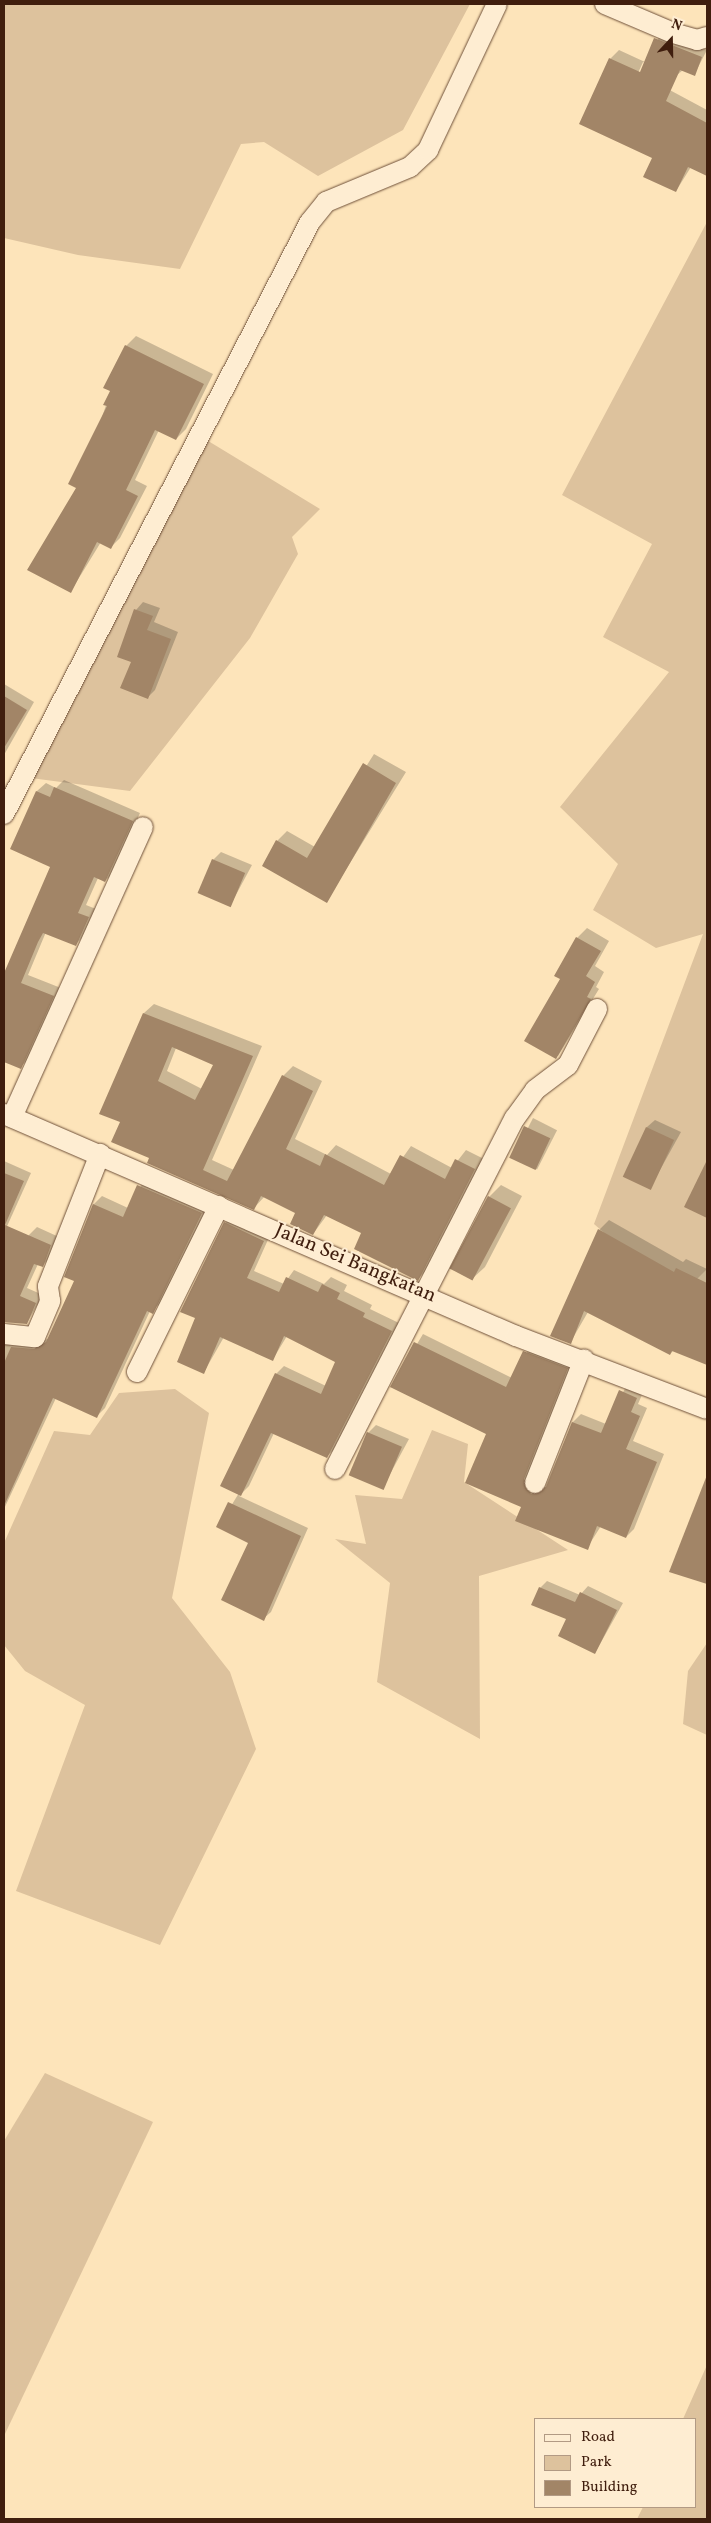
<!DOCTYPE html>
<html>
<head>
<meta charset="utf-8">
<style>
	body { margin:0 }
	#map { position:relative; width:711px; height:2523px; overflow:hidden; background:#fde4ba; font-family:Vollkorn,serif }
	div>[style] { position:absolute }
	.green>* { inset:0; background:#ddc29d }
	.shadow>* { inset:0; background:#0003; transform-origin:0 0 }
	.building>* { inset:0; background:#a28567; transform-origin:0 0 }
	.roads { filter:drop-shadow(0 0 1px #6f5039) drop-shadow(0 0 1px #6f5039) }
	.street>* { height:20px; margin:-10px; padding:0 10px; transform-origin:10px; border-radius:10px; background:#feedd2 }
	span { translate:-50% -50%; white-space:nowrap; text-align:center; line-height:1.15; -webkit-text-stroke:4px #feedd2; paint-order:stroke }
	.street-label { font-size:20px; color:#401e0e }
	.frame { position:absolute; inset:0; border:5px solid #401e0e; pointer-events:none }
	.legend { position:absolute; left:534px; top:2418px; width:162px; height:90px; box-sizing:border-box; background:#feedd2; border:1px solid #b29a84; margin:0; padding:6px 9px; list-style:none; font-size:15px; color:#401e0e }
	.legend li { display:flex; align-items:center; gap:10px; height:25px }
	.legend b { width:25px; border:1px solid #b29a84 }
	.north { position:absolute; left:646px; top:15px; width:50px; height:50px; -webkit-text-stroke:4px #feedd2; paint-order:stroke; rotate:21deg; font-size:14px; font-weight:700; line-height:20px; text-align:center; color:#401e0e }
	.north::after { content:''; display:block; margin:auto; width:18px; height:22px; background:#401e0e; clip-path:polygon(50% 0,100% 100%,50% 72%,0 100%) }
</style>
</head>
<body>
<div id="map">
	<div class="green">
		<i style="clip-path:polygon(4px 4px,470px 4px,403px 130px,318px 176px,264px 142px,241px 144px,180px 269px,78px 255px,4px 238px)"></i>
		<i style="clip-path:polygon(707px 222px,707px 1269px,691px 1285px,641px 1265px,594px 1224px,703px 934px,656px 948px,593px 910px,618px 864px,560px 807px,669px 672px,603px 637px,652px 544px,562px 495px)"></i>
		<i style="clip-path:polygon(200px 436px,320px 509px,292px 537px,298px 554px,250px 638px,130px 791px,23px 777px)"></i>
		<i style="clip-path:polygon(175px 1389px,209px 1413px,172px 1598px,230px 1672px,256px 1749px,160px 1945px,16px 1891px,85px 1705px,25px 1671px,4px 1645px,4px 1543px,54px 1431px,90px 1435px,119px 1393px)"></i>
		<i style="clip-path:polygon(432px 1430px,468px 1444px,464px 1482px,568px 1550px,479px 1576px,480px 1739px,377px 1682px,390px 1583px,335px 1539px,366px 1544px,355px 1495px,402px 1499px)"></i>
		<i style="clip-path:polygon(707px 1643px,707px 1735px,683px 1724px,688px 1671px)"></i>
		<i style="clip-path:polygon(45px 2073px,153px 2122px,4px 2436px,4px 2141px)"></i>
		<i style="clip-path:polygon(707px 2365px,707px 2519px,637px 2519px,643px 2507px,695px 2507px,695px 2419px,683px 2419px)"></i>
	</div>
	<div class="shadow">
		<i style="clip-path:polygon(662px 32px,707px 50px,694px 75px,683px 70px,677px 75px,643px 62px,638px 73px,707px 110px,707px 175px,691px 167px,676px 191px,654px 157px,610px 59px,619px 50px,645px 62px)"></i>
		<i style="clip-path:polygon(136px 336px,213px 374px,186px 429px,176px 439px,159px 430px,135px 480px,147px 486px,120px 538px,111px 547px,101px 542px,71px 591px,78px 488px,126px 346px)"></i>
		<i style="clip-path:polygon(143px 602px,160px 608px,154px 622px,178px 632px,155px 690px,148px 697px,132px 662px,136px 610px)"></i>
		<i style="clip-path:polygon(4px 684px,34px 702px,4px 755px)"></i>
		<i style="clip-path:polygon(374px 754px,406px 772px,326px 902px,277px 841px,287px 831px,315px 847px)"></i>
		<i style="clip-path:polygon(64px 780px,140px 813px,113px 873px,105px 881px,98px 878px,86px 905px,96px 909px,84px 936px,76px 944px,46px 932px,28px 975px,61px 988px,29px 1059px,20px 1067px,4px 1062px,4px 976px,51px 866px,12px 849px,37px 791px,46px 783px,56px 788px)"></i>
		<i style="clip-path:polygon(221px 852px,252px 865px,230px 906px,213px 860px)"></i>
		<i style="clip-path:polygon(587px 928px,609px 941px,595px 966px,604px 972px,596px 987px,599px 989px,558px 1056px,526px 1040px,561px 978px,577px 938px)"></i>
		<i style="clip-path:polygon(evenodd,154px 1004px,262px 1046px,212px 1160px,234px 1170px,283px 1076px,293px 1066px,322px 1081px,295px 1139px,327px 1155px,336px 1145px,391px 1174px,411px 1146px,452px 1168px,466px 1150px,484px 1159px,428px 1269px,418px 1279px,363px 1232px,327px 1215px,313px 1234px,297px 1212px,265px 1196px,254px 1208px,151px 1157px,121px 1122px,144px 1013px,154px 1004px,176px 1048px,214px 1064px,202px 1089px,167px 1071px,176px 1048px)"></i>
		<i style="left:533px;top:1118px;width:27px;height:44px;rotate:27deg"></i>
		<i style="clip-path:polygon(655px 1120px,681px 1132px,650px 1188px,647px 1127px)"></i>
		<i style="clip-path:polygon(4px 1161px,31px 1173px,4px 1233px)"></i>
		<i style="clip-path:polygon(707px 1164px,707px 1217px,686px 1207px)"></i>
		<i style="clip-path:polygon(146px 1177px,209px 1205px,160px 1304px,150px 1311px,105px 1408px,97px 1416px,56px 1398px,4px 1509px,4px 1330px,43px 1341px,49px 1338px,75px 1280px,66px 1276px,94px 1204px,102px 1196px,128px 1208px)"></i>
		<i style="clip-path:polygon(501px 1185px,522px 1196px,485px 1267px,473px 1278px,453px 1268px,489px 1197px)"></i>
		<i style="clip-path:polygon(233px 1216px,271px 1233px,254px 1271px,284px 1284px,294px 1270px,324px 1284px,331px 1277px,347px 1285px,344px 1291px,372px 1305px,370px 1309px,399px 1323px,335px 1449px,327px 1456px,274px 1433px,249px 1486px,239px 1496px,308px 1528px,271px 1612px,263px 1619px,250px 1542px,218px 1527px,239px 1493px,276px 1374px,284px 1366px,326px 1386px,337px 1361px,287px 1336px,273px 1359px,224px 1337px,204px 1372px,196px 1318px,225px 1223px)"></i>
		<i style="clip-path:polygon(609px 1220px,683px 1262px,686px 1259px,707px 1269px,707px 1363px,674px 1350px,670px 1354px,588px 1312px,570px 1343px,552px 1336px,599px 1230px)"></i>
		<i style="clip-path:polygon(37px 1227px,59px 1237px,50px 1258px,42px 1266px,38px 1264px,27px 1288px,43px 1295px,27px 1323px,4px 1322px,4px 1293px,29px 1235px)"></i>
		<i style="clip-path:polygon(423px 1334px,512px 1378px,532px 1344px,575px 1360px,533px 1482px,545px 1487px,573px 1422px,581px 1414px,606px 1424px,628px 1383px,644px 1390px,638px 1404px,647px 1408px,633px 1441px,664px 1454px,634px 1529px,626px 1537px,601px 1526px,587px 1548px,522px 1506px,487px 1434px,392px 1386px)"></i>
		<i style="clip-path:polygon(376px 1425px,409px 1439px,382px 1489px,368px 1433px)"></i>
		<i style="clip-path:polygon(707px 1479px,707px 1583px,671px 1571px)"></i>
		<i style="clip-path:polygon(547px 1581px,580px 1595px,588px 1586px,623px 1603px,595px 1653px,540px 1588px)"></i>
	</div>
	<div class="building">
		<i style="clip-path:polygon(654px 38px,702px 57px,695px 76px,680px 70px,666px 101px,707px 123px,707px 176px,688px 167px,676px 192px,643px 177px,652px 158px,579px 124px,609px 58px,640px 72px)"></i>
		<i style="clip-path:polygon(125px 345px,204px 384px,176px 440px,155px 430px,126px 490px,138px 496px,111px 549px,97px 542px,71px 593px,27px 570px,76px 488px,68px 484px,107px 406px,103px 405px,110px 391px,103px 388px)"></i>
		<i style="clip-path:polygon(134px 609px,153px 616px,147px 630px,171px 639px,148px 699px,120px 688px,131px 662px,117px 657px)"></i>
		<i style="clip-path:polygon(4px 696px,27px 710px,4px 748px)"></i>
		<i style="clip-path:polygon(363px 763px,396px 783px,327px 903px,262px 866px,276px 840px,307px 858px)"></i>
		<i style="clip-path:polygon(54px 787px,133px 821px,105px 882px,94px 877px,78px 913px,89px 917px,76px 946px,43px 933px,38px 942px,21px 983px,54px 996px,21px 1069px,4px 1062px,4px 973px,50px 867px,10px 849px,36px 791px,50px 797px)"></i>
		<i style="left:212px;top:859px;width:36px;height:37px;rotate:23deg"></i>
		<i style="clip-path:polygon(576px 937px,601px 951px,586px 976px,595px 982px,587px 997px,591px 999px,556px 1059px,524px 1041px,560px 979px,554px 976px)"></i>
		<i style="clip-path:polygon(evenodd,143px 1013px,253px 1056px,203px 1170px,227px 1181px,282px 1075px,313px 1091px,286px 1149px,320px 1166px,325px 1154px,384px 1185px,400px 1155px,445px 1179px,455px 1159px,475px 1169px,418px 1281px,354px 1249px,361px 1233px,324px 1215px,313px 1235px,290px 1224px,295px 1213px,261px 1196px,254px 1210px,147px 1163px,149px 1158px,111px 1142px,120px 1122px,99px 1114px,143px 1013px,172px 1047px,213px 1065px,195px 1100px,158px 1081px,172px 1047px)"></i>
		<i style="left:524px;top:1126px;width:29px;height:35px;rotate:25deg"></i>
		<i style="left:646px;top:1127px;width:31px;height:55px;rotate:25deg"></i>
		<i style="clip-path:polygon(707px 1160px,707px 1218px,684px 1207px)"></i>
		<i style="clip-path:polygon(4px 1173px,24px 1181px,5px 1225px,51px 1245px,43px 1267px,34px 1264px,20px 1296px,36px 1303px,27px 1324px,4px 1322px)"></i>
		<i style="clip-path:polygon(137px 1185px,202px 1213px,153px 1314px,147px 1311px,97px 1418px,53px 1398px,4px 1506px,4px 1363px,11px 1347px,34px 1349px,46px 1342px,74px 1281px,64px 1277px,93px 1204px,123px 1217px)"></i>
		<i style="left:488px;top:1196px;width:26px;height:82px;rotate:28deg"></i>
		<i style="clip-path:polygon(224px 1222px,264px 1241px,247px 1278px,279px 1292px,286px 1277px,318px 1292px,322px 1284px,340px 1293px,337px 1299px,365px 1313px,363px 1317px,392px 1331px,327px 1458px,271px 1433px,241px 1496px,220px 1486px,275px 1373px,321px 1394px,335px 1362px,284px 1336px,273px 1361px,220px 1337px,204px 1374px,177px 1362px,195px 1318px,180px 1312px)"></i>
		<i style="clip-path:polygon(598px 1229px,674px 1272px,676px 1268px,707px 1283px,707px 1365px,672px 1351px,670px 1355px,584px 1311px,571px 1344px,550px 1336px)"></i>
		<i style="clip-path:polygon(414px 1342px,506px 1387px,523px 1351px,568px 1368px,524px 1479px,531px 1494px,546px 1487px,572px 1422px,601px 1433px,619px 1390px,637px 1398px,631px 1412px,640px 1416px,626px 1449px,657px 1462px,626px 1538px,597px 1526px,588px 1550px,515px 1521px,521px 1507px,465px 1483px,486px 1434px,390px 1387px)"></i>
		<i style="left:367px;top:1432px;width:38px;height:47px;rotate:23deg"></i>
		<i style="clip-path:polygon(707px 1475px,707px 1584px,669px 1572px)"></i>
		<i style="clip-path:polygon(228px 1502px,301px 1536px,264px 1621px,221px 1600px,248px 1543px,216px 1527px)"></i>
		<i style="clip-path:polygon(539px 1587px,575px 1602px,580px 1592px,617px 1610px,595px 1654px,558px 1636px,566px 1619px,531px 1605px)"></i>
	</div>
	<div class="roads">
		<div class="street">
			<i style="left:605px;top:4px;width:74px;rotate:23.1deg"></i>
			<i style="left:673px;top:33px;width:25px;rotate:16deg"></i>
			<i style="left:697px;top:40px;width:10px;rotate:-17deg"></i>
			<i style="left:4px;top:814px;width:666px;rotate:-62.67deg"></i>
			<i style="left:310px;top:222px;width:26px;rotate:-51deg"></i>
			<i style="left:326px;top:202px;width:91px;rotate:-22.6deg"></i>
			<i style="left:410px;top:167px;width:25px;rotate:-43deg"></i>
			<i style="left:428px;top:150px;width:161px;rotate:-64.7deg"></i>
			<i style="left:4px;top:1114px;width:558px;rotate:23.44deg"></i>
			<i style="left:516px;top:1336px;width:204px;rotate:20.9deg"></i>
			<i style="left:12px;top:1117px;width:318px;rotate:-65.7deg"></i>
			<i style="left:4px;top:1334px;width:31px;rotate:6deg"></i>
			<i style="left:35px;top:1337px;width:39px;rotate:-67deg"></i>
			<i style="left:50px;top:1301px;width:15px;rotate:-98deg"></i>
			<i style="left:48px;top:1286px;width:142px;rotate:-68.5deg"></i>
			<i style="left:137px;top:1372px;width:185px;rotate:-63.7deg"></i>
			<i style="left:335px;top:1469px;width:394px;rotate:-62.9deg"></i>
			<i style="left:515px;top:1118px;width:34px;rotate:-54deg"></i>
			<i style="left:535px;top:1090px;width:41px;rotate:-37.1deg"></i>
			<i style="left:568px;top:1065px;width:63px;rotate:-62.6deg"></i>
			<i style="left:535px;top:1483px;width:133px;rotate:-68.4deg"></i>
		</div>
	</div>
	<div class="street-label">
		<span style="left:355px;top:1264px;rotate:23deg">Jalan Sei Bangkatan</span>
	</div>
	<div class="frame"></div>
	<ul class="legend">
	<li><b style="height:6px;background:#feedd2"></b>Road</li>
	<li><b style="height:14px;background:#ddc29d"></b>Park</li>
	<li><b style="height:14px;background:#a28567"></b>Building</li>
	</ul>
	<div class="north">N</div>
</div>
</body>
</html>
